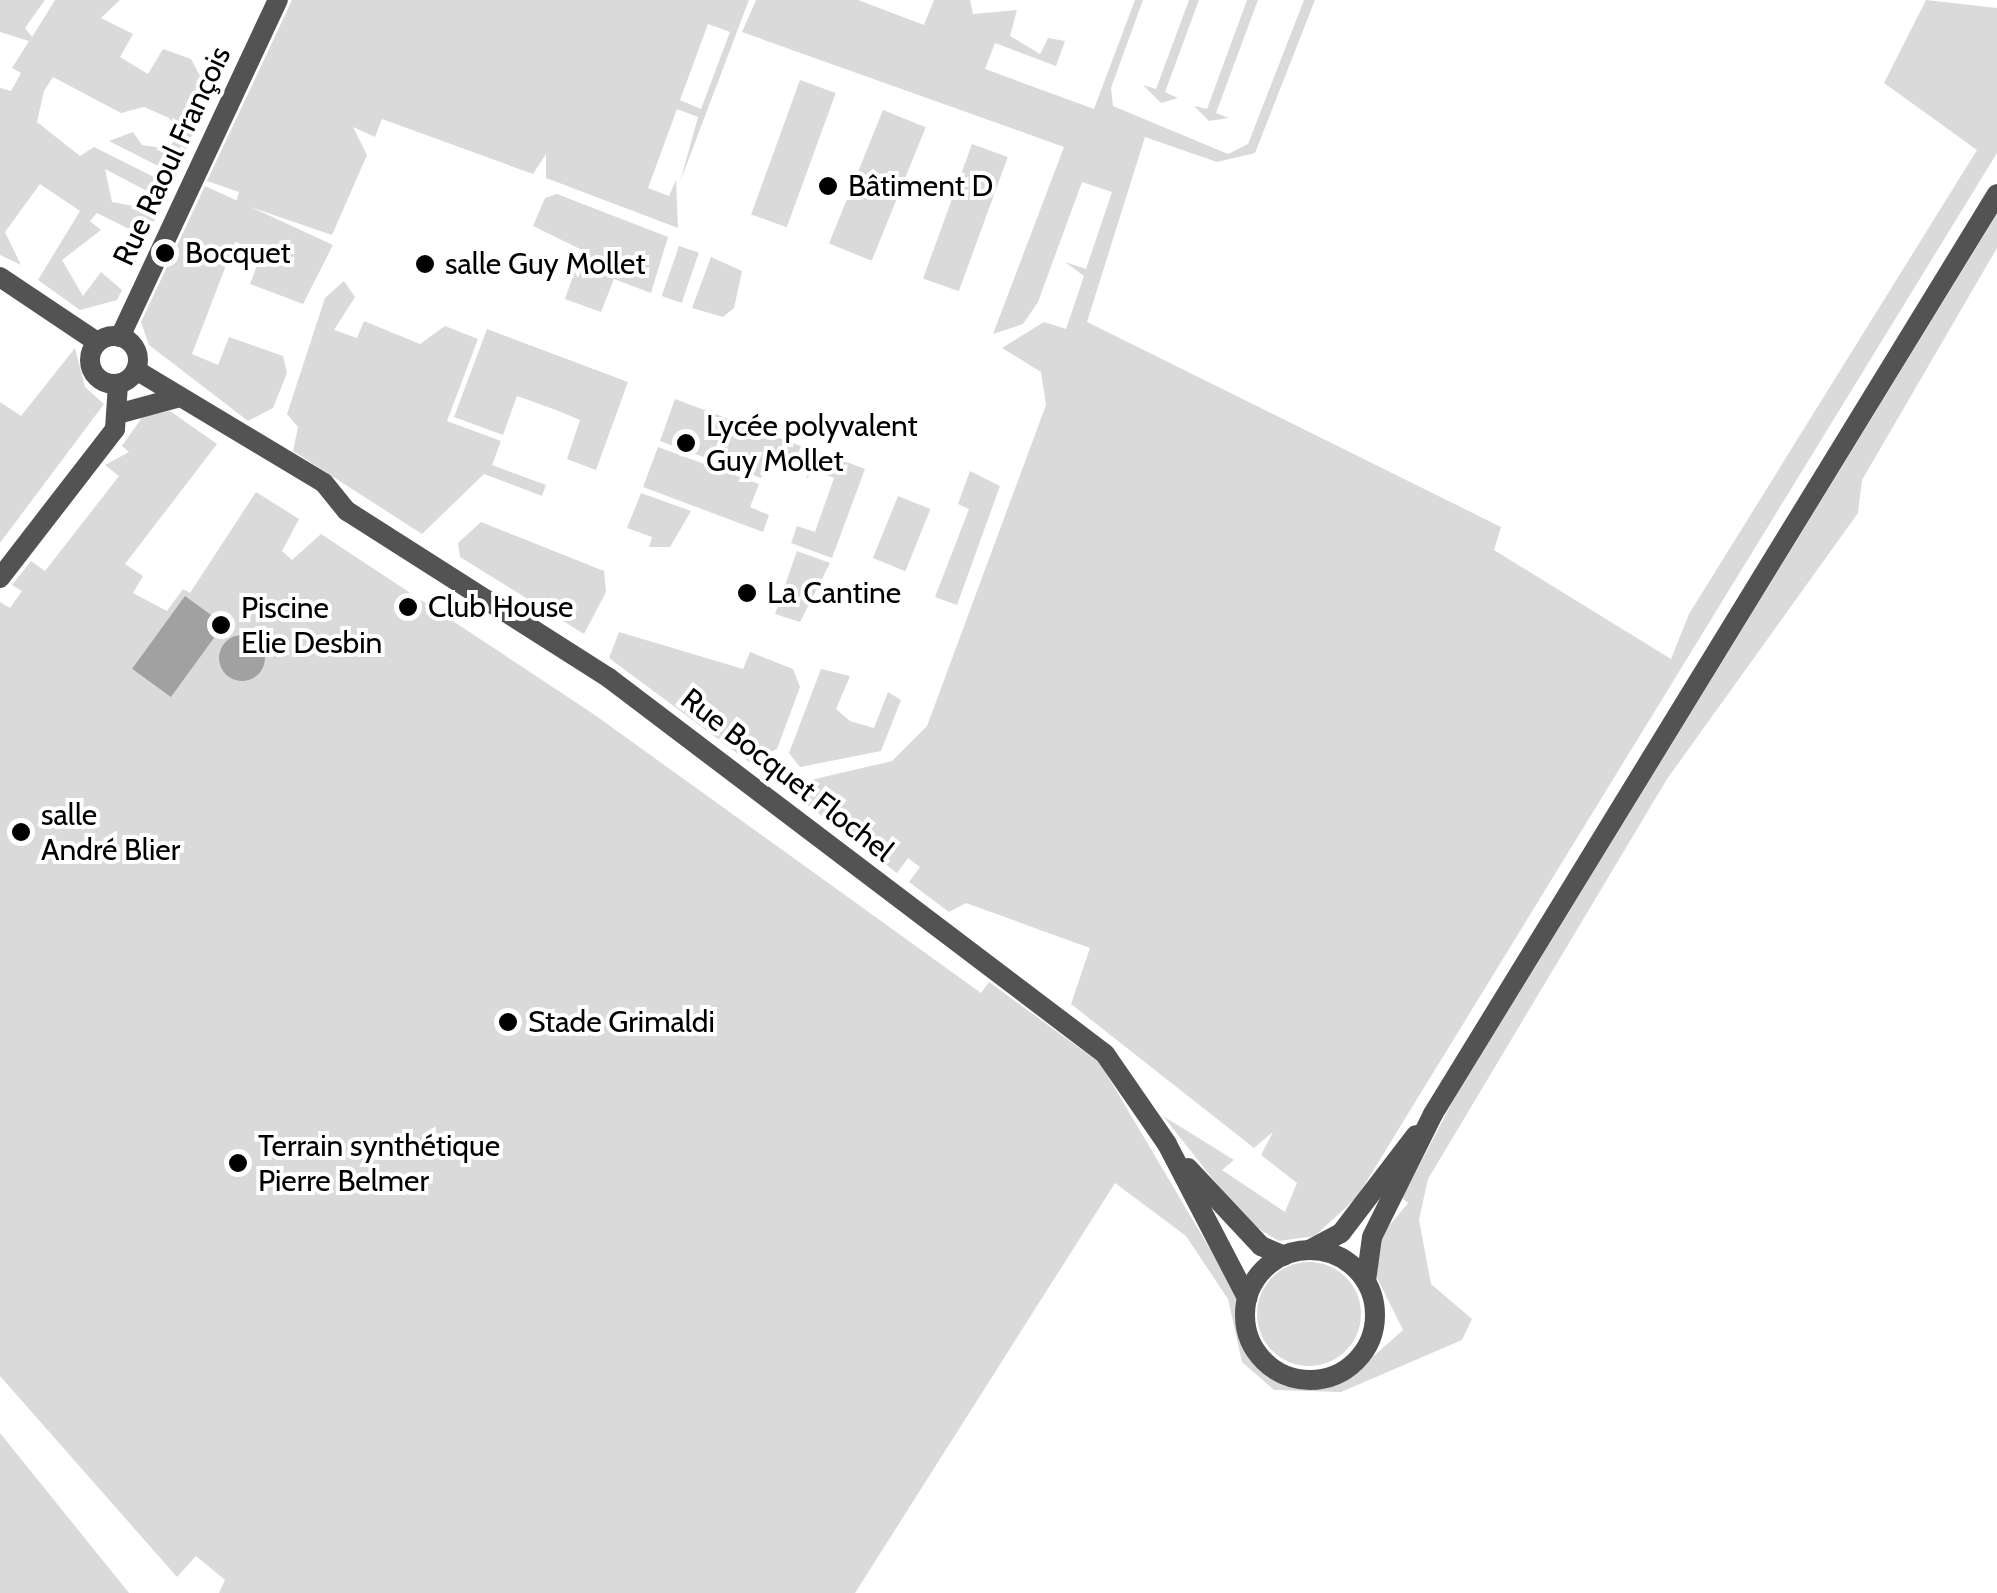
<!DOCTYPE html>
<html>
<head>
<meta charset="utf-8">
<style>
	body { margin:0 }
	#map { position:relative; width:1997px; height:1593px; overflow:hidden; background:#fff; font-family:Cabin,sans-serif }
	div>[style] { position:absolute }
	.green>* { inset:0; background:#dadada; transform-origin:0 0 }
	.round { border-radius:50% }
	.water>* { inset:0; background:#a1a1a1; transform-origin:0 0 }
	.minor>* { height:20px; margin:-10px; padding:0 10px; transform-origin:10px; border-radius:10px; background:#535353 }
	.minor>.ring { margin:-10px; padding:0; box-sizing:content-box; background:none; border:20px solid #535353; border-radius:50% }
	.dots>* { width:28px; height:28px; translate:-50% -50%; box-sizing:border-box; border:5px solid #fff; border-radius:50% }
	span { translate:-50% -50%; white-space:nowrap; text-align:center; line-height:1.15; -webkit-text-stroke:8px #fff; paint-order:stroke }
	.street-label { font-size:30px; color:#000 }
	.poi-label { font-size:30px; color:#000 }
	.left { translate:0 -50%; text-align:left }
</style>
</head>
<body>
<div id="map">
	<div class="green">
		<i style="clip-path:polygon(0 0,45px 0,25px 28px,32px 37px,55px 0,120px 0,101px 18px,133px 34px,120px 57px,148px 74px,163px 49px,191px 59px,209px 93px,176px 175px,109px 141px,133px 132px,142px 145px,168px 149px,180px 132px,169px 118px,144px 107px,121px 113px,53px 77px,44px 91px,37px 122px,80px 156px,94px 147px,170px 185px,164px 200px,105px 169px,112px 202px,159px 211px,147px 238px,97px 213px,90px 221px,101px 230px,62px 260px,83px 296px,101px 272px,122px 290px,117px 300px,80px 310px,38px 280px,80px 211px,40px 184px,5px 232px,21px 265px,0 255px,0 88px,11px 91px,21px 73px,12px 68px,29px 41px,0 32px)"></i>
		<i style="clip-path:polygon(evenodd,292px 0,749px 0,680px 182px,698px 117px,677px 109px,648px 188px,669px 196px,676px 180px,678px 228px,546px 178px,546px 154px,533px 174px,382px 119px,375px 137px,353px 127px,367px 155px,332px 235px,236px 202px,239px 192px,207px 181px,292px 0,708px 24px,730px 32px,701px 109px,680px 100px,708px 24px)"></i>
		<i style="clip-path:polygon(756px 0,858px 0,924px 25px,934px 0,970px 0,973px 14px,1017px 10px,1010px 36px,1040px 54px,1048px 38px,1065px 41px,1056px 66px,995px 43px,985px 69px,1094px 109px,1135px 0,1143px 0,1111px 88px,1113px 106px,1228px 154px,1248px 144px,1304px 0,1315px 0,1255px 153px,1217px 162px,1145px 137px,1087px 322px,1501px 527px,1494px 550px,1671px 659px,1689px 614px,1977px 150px,1884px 83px,1926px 0,1997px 8px,1997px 153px,1357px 1197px,1315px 1236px,1279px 1241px,1246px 1221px,1163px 1116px,1234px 1160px,1222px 1170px,1285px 1212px,1297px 1183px,1261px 1155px,1273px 1132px,1254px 1148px,1071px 1004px,1090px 948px,966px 903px,949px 912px,909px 882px,920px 867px,908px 858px,897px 873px,797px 797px,802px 782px,892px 761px,927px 726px,1046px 405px,1041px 372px,1002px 348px,1044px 322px,1066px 329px,1084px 276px,1065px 262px,1086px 269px,1112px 192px,1082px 182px,1038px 302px,1023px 324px,993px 334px,1064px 147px,742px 32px)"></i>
		<i style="clip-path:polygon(1189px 0,1199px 0,1165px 92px,1178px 98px,1161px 103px,1143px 85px,1156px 89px)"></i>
		<i style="clip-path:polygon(1247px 0,1258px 0,1216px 113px,1229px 118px,1209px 121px,1194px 106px,1207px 109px)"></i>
		<i style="left:800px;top:80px;width:38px;height:143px;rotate:20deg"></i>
		<i style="left:883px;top:110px;width:46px;height:144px;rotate:22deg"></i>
		<i style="left:972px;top:144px;width:38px;height:143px;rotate:20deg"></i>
		<i style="clip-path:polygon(205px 186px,333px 245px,303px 304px,250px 284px,262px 252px,235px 242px,192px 354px,218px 365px,229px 337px,283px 356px,287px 373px,273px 408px,248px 421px,149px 345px,141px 322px)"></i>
		<i style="clip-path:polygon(557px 194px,668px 237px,651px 293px,614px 279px,601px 312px,565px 299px,582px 250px,533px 226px,545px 198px)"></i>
		<i style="clip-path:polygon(1997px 214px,1997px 248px,1862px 480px,1858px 513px,1667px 779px,1428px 1179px,1419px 1220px,1431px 1284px,1472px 1319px,1462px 1340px,1341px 1392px,1274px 1390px,1242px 1362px,1228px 1299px,1186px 1236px,1115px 1183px,855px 1593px,219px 1593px,225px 1580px,196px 1556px,177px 1577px,0 1376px,0 602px,10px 608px,22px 591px,12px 585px,31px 561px,45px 571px,119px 476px,105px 465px,129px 452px,122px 446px,143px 416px,170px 411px,217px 444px,125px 564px,143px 576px,133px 593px,167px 611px,183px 589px,190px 593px,256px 492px,299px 519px,282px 551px,292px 560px,321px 534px,592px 713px,981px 993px,989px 982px,1100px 1063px,1236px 1293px,1246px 1352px,1271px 1377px,1317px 1388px,1359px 1369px,1403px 1330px,1377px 1278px,1379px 1238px,1408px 1203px,1402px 1198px,1453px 1101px)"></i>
		<i style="left:679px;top:246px;width:21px;height:53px;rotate:19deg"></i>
		<i style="clip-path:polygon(711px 257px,742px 271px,734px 308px,723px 317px,692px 308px)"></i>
		<i style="clip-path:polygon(344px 281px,355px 297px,334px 330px,357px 338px,364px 321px,420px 344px,445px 326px,478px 339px,447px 421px,501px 441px,492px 465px,546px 485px,542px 496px,484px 474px,422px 534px,293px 451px,298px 427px,287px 414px,325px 298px)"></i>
		<i style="clip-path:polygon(487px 329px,628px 382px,596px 470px,567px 459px,580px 420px,556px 410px,517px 396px,503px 435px,454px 417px)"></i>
		<i style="clip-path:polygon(75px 348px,85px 387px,104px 404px,0 543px,0 402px,21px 416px)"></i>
		<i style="clip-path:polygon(675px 399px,801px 446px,795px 463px,770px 454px,761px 478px,660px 441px)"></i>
		<i style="clip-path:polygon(658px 447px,759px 484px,750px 507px,769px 515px,763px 532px,643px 487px)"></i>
		<i style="clip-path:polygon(817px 451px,865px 469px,832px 558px,791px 543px,797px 526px,815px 532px,834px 478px,814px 470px,806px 479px)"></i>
		<i style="clip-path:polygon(970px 471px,1000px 486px,957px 605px,935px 597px,969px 509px,958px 504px)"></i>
		<i style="clip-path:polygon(641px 493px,691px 511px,670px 547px,649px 547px,652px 537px,627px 528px)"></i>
		<i style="left:898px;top:496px;width:35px;height:67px;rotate:22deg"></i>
		<i style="clip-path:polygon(481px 522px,604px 571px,606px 592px,584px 634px,460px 557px,458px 543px)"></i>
		<i style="clip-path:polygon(797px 551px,830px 563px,800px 622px,775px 614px)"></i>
		<i style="clip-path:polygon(619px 632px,743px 669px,750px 652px,793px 669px,800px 687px,777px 749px,749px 762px,609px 658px)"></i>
		<i style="clip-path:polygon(821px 669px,850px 676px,836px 709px,850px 721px,874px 728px,888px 692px,901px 700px,881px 751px,800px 767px,789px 753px)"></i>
		<i class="round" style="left:1257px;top:1262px;width:104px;height:104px"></i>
		<i style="clip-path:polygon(0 1433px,129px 1593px,0 1593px)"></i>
	</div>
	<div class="water">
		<i style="left:185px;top:596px;width:48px;height:90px;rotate:36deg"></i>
		<i class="round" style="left:219px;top:635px;width:46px;height:46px"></i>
	</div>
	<div class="minor">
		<i style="left:0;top:277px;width:117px;rotate:33.8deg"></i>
		<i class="ring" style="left:90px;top:336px;width:28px;height:28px"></i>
		<i style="left:120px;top:337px;width:372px;rotate:-64.9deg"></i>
		<i style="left:136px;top:370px;width:219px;rotate:31deg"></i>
		<i style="left:324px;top:483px;width:36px;rotate:51deg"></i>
		<i style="left:347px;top:511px;width:311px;rotate:32.5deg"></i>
		<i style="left:609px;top:678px;width:622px;rotate:37.16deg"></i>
		<i style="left:1105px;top:1054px;width:109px;rotate:55.4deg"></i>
		<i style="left:1167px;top:1144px;width:174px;rotate:62.5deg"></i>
		<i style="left:121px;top:413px;width:61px;rotate:-15.2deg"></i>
		<i style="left:0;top:578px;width:188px;rotate:-52.3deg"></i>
		<i style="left:115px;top:429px;width:45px;rotate:-86.2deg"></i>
		<i style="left:1188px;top:1168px;width:107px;rotate:46.9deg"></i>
		<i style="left:1261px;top:1246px;width:25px;rotate:23deg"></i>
		<i style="left:1309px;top:1250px;width:36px;rotate:-28deg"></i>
		<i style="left:1341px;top:1233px;width:123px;rotate:-52.6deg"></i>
		<i class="ring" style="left:1245px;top:1250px;width:110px;height:110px"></i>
		<i style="left:1366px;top:1281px;width:44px;rotate:-82.2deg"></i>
		<i style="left:1372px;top:1237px;width:137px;rotate:-63.6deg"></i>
		<i style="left:1433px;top:1114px;width:1079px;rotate:-58.49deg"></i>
	</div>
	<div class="dots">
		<i style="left:828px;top:186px;background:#000"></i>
		<i style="left:165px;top:253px;background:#000"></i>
		<i style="left:425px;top:264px;background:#000"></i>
		<i style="left:686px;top:443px;background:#000"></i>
		<i style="left:747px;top:593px;background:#000"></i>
		<i style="left:408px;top:607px;background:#000"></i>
		<i style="left:221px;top:625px;background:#000"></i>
		<i style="left:21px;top:832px;background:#000"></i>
		<i style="left:508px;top:1022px;background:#000"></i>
		<i style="left:238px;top:1163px;background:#000"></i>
	</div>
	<div class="street-label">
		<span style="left:172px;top:156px;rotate:-65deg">Rue Raoul François</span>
		<span style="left:787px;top:775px;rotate:38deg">Rue Bocquet Flochel</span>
	</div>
	<div class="poi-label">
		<span class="left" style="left:848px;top:186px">Bâtiment D</span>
		<span class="left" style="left:185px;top:253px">Bocquet</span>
		<span class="left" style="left:445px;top:264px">salle Guy Mollet</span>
		<span class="left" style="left:706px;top:443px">Lycée polyvalent<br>Guy Mollet</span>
		<span class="left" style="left:767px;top:593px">La Cantine</span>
		<span class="left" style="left:428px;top:607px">Club House</span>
		<span class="left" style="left:241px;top:625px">Piscine<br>Elie Desbin</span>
		<span class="left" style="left:41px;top:832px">salle<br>André Blier</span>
		<span class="left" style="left:528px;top:1022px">Stade Grimaldi</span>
		<span class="left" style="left:258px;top:1163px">Terrain synthétique<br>Pierre Belmer</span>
	</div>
</div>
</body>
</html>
